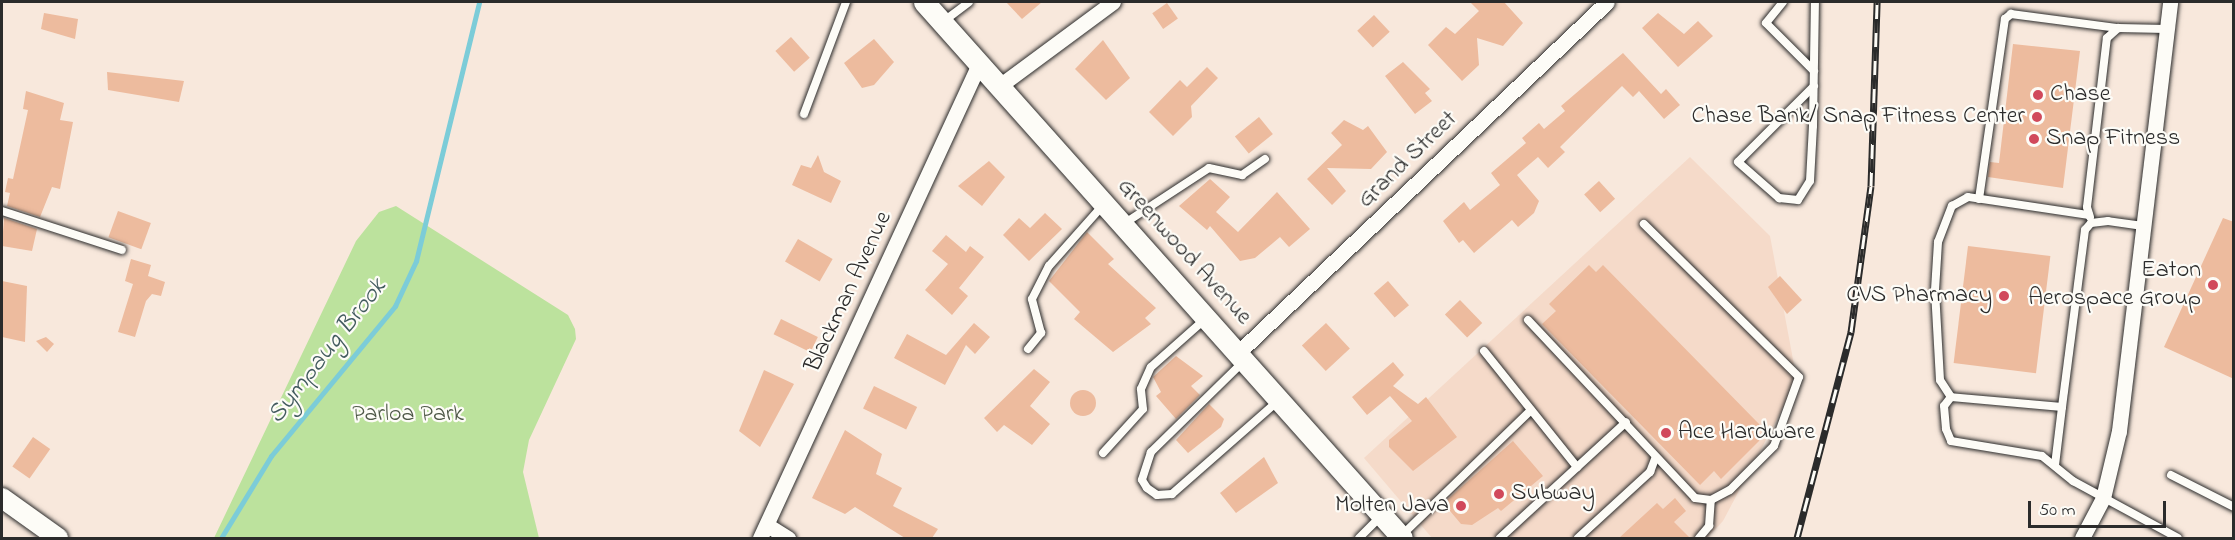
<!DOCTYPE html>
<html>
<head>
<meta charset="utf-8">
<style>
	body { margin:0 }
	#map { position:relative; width:2235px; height:540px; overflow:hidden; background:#f8e8dc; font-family:"Indie Flower",sans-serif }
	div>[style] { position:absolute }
	.built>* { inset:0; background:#f5dac9 }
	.green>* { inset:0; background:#bce29d }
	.stream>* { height:5px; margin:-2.5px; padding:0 2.5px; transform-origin:2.5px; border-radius:2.5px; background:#7cccd8 }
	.building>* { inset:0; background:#edbb9e; transform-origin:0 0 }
	.round { border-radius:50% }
	.roads { filter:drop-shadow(0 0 2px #2b2b2b) drop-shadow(0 0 2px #2b2b2b) }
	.service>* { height:8px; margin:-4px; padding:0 4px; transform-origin:4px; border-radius:4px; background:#fdfcf7 }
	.minor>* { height:15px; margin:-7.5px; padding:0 7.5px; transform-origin:7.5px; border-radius:7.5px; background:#fdfcf7 }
	.tertiary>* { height:20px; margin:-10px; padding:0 10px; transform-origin:10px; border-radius:10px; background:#fdfcf7 }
	.secondary>* { height:21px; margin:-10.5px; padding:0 10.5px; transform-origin:10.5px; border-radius:10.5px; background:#fdfcf7 }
	.rail>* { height:7px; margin-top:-3.5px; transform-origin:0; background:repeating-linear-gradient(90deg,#fdfcf7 0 14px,#2b2b2b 0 28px); box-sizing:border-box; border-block:2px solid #2b2b2b }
	.dots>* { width:16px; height:16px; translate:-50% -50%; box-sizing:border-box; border:3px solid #fdfcf7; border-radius:50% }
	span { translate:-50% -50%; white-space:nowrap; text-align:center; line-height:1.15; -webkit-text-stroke:4.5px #fdfcf7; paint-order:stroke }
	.poi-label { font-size:24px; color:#2b2b2b }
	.left { translate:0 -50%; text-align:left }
	.right { translate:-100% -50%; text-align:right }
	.street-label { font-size:24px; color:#2b2b2b }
	.park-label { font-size:24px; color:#4f5948 }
	.water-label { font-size:26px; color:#435b5f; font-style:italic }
	.frame { position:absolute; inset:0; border:3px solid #2b2b2b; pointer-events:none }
	.scale { position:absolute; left:2028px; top:501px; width:138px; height:27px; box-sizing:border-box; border:3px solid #2b2b2b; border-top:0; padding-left:8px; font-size:18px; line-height:21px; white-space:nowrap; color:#2b2b2b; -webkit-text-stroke:4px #fdfcf7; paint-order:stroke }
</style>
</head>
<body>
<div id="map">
	<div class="built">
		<i style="clip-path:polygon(1690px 157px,1770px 236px,1797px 381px,1723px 521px,1707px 538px,1432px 538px,1364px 458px)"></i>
	</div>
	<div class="green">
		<i style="clip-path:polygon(396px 206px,568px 315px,575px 329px,576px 339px,529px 440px,523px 472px,539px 538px,214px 538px,356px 241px,379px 212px)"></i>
	</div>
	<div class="stream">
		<i style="left:221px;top:538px;width:96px;rotate:-58.6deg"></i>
		<i style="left:271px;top:456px;width:195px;rotate:-50.4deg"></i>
		<i style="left:395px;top:306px;width:50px;rotate:-65deg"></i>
		<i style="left:416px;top:261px;width:267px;rotate:-76.3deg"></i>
	</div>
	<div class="building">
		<i style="clip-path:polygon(1006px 2px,1042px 2px,1022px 19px)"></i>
		<i style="clip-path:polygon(1470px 2px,1504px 2px,1523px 23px,1503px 46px,1477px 38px,1479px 65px,1462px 81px,1428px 45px,1446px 27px,1455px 34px,1479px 11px)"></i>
		<i style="left:1167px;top:3px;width:19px;height:18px;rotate:55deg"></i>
		<i style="clip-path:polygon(44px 13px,78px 19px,75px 39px,41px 29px)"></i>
		<i style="clip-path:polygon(1658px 13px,1684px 34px,1698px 21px,1713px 36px,1678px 67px,1642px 28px)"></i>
		<i style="left:1374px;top:15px;width:23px;height:23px;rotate:47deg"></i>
		<i style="left:791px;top:37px;width:28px;height:21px;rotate:48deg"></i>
		<i style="clip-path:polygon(874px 39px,894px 62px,874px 85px,862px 88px,844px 63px)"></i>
		<i style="clip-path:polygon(1103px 40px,1130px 78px,1106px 100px,1075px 69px)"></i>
		<i style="clip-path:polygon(2013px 44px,2080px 51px,2063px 188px,1988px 177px,1990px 162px,1999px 163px)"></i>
		<i style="clip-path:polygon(1623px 53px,1661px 94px,1666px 89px,1680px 105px,1664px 119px,1639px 91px,1633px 97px,1622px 86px,1560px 147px,1565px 152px,1548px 168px,1538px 157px,1517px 175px,1539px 201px,1534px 213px,1518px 227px,1512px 220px,1474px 253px,1463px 240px,1459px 243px,1443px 221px,1464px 202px,1470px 210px,1500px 185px,1491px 173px,1526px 143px,1522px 138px,1539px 123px,1544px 129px,1565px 111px,1561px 106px)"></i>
		<i style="clip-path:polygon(1403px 62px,1430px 89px,1425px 93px,1432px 101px,1415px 114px,1385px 76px)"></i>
		<i style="clip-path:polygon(1207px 67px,1218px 78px,1191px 106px,1192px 117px,1173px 136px,1149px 112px,1180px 80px,1187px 87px)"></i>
		<i style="clip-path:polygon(107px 72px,184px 81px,179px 102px,108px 90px)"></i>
		<i style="clip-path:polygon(26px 91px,64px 103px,60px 120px,73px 122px,60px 189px,52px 187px,40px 217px,7px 206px,10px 193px,5px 192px,8px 178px,13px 179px,28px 110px,23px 109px)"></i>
		<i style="left:1259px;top:117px;width:22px;height:31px;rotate:51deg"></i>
		<i style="clip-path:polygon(1344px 120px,1363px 130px,1368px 126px,1387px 152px,1371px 169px,1327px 168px,1346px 191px,1332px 205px,1307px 179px,1342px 145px,1331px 133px)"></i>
		<i style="clip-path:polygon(818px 155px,824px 172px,841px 181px,831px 203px,792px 185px,801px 165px,811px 168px)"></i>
		<i style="clip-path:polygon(989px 161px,1005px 177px,982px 206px,958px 186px)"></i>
		<i style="clip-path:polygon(1210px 179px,1230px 197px,1216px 212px,1238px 232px,1277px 192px,1310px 229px,1289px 247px,1280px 237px,1255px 258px,1240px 261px,1210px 226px,1207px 230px,1179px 206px)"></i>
		<i style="left:1599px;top:181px;width:24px;height:20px;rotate:48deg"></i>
		<i style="left:118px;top:211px;width:35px;height:28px;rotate:20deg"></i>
		<i style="clip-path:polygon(1045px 213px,1062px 229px,1029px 261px,1003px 235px,1019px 218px,1030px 228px)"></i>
		<i style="clip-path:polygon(4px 218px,37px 229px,32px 251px,2px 246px)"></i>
		<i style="clip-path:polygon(2223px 218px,2234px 222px,2234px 379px,2164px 347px)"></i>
		<i style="clip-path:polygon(1087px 232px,1114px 259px,1108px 264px,1156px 308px,1145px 318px,1151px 324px,1113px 352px,1074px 319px,1080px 312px,1049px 281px)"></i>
		<i style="clip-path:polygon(946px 235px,966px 252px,970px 246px,984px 257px,959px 288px,968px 296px,952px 315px,925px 290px,948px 264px,932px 251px)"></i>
		<i style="left:798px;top:239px;width:40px;height:26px;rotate:30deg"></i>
		<i style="left:1968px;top:246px;width:83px;height:118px;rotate:7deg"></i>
		<i style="clip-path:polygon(131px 259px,151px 265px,148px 276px,165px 282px,161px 296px,152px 294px,146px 301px,135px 337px,118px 332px,133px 284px,125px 281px)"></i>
		<i style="clip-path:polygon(1589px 265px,1596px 272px,1603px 265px,1760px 425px,1753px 432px,1760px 440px,1721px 479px,1714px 471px,1700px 485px,1542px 324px,1556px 311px,1549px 304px)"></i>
		<i style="clip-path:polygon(1780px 276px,1802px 300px,1787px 314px,1768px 287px)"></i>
		<i style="clip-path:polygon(2px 281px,27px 286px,25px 342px,2px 337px)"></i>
		<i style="left:1388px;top:281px;width:32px;height:19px;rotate:49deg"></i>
		<i style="left:1460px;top:300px;width:32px;height:21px;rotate:46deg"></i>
		<i style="left:781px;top:319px;width:41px;height:17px;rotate:26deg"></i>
		<i style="clip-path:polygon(974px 323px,990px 337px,975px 354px,966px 345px,945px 385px,894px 358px,907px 334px,946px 355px)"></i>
		<i style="left:1326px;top:323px;width:35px;height:33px;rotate:47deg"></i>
		<i style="clip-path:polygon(46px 337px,54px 344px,47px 352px,36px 341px)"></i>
		<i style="clip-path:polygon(1176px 356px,1203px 376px,1191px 386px,1200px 395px,1176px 419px,1156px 396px,1161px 392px,1153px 377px)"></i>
		<i style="clip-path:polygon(1393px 362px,1404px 375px,1393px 386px,1418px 404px,1426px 397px,1457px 437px,1413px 471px,1389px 447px,1389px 440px,1412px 421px,1390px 396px,1367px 415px,1352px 397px)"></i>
		<i style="clip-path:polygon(1034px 369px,1050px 382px,1030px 406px,1050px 424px,1032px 445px,1004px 425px,997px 432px,984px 418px)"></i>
		<i style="clip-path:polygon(764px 370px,794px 384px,760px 447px,739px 431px)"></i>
		<i style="left:874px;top:386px;width:48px;height:25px;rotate:26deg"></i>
		<i class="round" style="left:1070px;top:390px;width:26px;height:26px"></i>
		<i style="clip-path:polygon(1209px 404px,1224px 419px,1221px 427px,1188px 453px,1176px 440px)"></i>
		<i style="clip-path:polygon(845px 430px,882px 454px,876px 474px,902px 488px,893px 506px,938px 529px,932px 538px,905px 538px,855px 507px,845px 514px,812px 498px)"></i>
		<i style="left:33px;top:437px;width:21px;height:36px;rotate:35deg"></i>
		<i style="clip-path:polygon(1513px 441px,1543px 476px,1501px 511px,1498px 508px,1472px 525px,1461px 524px,1445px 505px,1448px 499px)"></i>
		<i style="clip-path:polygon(1264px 457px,1278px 483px,1236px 513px,1220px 493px)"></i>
		<i style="clip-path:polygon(1675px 498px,1686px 511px,1674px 522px,1690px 538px,1619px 538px,1657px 503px,1663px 509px)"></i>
	</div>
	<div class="roads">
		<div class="service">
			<i style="left:1783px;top:2px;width:27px;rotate:129deg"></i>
			<i style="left:1766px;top:23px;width:68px;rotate:45deg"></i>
			<i style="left:944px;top:21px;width:31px;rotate:-37deg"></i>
			<i style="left:1814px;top:86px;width:107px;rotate:135deg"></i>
			<i style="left:1738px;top:162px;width:55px;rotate:41.3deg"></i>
			<i style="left:1779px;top:198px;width:19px;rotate:6deg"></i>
			<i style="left:1798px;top:200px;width:22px;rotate:-58deg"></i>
			<i style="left:1810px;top:181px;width:55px;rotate:-86.9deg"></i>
			<i style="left:1813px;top:126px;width:124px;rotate:-89.1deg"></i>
			<i style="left:804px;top:114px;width:120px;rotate:-69.4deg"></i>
			<i style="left:1979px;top:199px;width:182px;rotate:-81.8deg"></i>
			<i style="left:2005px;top:19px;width:8px;rotate:-40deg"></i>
			<i style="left:2011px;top:14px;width:108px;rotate:7.5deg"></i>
			<i style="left:2px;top:211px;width:126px;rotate:18deg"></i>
			<i style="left:2090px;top:217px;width:10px;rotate:-107deg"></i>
			<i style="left:2087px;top:207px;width:170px;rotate:-83.3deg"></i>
			<i style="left:2107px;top:38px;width:15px;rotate:-42deg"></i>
			<i style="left:2118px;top:28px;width:48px;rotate:1.2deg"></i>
			<i style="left:1125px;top:223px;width:100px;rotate:-33.2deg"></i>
			<i style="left:1209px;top:168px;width:34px;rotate:12deg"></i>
			<i style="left:1242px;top:175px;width:28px;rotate:-35deg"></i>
			<i style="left:2143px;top:226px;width:35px;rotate:-172deg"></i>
			<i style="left:2108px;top:221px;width:17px;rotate:173deg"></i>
			<i style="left:2091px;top:223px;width:9px;rotate:131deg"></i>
			<i style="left:2085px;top:230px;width:178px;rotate:97.4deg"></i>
			<i style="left:2062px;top:407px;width:111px;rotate:-174.9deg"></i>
			<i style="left:1951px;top:397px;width:11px;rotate:128deg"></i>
			<i style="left:1944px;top:406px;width:23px;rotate:85deg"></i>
			<i style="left:1946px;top:429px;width:13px;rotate:67deg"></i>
			<i style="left:1951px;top:441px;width:92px;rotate:9.4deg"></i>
			<i style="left:2042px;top:456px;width:40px;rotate:39deg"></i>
			<i style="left:2073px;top:481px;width:119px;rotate:28.5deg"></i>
			<i style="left:1528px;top:320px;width:244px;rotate:46.8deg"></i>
			<i style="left:1695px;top:498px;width:16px;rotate:7deg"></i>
			<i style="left:1711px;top:500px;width:21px;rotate:-28deg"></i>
			<i style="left:1730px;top:490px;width:62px;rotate:-45deg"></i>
			<i style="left:1774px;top:446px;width:73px;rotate:-70.1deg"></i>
			<i style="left:1799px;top:377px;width:218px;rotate:-135.4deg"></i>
			<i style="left:1028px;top:349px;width:21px;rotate:-51deg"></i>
			<i style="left:1041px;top:333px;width:35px;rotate:-105deg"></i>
			<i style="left:1032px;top:299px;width:37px;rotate:-63deg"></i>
			<i style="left:1049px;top:266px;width:83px;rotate:-48.4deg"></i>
			<i style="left:1484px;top:351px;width:149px;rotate:51.3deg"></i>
			<i style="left:1243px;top:362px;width:129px;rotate:135.6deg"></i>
			<i style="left:1151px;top:452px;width:29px;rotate:108deg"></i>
			<i style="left:1142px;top:480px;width:9px;rotate:58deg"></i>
			<i style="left:1147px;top:488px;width:12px;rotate:35deg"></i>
			<i style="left:1157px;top:495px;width:15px;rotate:-4deg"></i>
			<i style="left:1172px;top:494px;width:141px;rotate:-41.3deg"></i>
			<i style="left:1951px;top:397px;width:20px;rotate:-123deg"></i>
			<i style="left:1940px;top:380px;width:90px;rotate:-93.2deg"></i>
			<i style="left:1935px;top:290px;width:48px;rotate:-86.4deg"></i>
			<i style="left:1938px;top:242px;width:39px;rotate:-69deg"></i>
			<i style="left:1952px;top:206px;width:18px;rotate:-29deg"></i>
			<i style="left:1968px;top:197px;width:122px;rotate:8.5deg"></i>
			<i style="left:1103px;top:453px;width:59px;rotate:-47.7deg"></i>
			<i style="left:1143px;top:409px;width:20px;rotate:-96deg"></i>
			<i style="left:1141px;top:389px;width:24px;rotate:-66deg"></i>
			<i style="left:1151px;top:367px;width:72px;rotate:-41.6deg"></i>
			<i style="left:2055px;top:465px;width:58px;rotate:-83.1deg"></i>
			<i style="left:2171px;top:475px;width:71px;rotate:26.9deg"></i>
			<i style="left:1401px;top:536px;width:181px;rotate:-44.1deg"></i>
			<i style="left:1359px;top:538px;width:31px;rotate:-45deg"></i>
			<i style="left:1500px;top:538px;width:171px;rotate:-42.6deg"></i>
			<i style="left:1578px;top:538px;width:98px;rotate:-42.5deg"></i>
			<i style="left:1650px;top:472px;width:14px;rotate:-69deg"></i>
			<i style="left:1699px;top:538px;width:16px;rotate:-50deg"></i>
			<i style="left:1709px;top:526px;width:26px;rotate:-86deg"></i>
		</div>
		<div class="minor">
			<i style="left:998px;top:87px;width:143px;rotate:-36.5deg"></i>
			<i style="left:1240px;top:351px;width:506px;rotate:-43.56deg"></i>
			<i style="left:767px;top:525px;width:25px;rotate:32deg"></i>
			<i style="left:760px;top:538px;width:522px;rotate:-65.2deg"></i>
			<i style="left:2082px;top:538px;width:45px;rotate:-62.3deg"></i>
			<i style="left:2103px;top:498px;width:69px;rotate:-76.6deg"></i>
			<i style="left:2119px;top:431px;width:432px;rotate:-83.2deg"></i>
		</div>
		<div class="tertiary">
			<i style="left:2px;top:498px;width:69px;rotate:35.5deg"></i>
		</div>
		<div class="secondary">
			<i style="left:924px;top:2px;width:718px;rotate:48.27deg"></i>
		</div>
	</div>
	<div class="rail">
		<i style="left:1797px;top:538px;width:213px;rotate:-75.3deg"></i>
		<i style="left:1851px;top:332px;width:147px;rotate:-82.2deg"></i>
		<i style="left:1871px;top:186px;width:184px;rotate:-88.1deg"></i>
	</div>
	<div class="dots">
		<i style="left:2038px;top:95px;background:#d1495b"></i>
		<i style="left:2037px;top:117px;background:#d1495b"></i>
		<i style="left:2034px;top:139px;background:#d1495b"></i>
		<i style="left:2213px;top:285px;background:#d1495b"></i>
		<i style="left:2004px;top:296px;background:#d1495b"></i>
		<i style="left:1666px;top:433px;background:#d1495b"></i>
		<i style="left:1499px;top:494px;background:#d1495b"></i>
		<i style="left:1461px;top:506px;background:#d1495b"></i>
	</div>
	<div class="poi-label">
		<span class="left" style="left:2050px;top:95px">Chase</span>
		<span class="right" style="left:2025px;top:117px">Chase Bank/ Snap Fitness Center</span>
		<span class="left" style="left:2046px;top:139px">Snap Fitness</span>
		<span class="right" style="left:2201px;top:285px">Eaton<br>Aerospace Group</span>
		<span class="right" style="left:1992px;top:296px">CVS Pharmacy</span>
		<span class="left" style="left:1678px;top:433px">Ace Hardware</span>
		<span class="left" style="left:1511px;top:494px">Subway</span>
		<span class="right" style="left:1449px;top:506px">Molten Java</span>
	</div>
	<div class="street-label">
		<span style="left:1408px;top:160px;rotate:-44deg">Grand Street</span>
		<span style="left:1184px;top:252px;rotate:48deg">Greenwood Avenue</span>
		<span style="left:849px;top:292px;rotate:-65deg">Blackman Avenue</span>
	</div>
	<div class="park-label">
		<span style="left:408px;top:415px">Parloa Park</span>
	</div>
	<div class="water-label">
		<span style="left:328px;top:352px;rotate:-52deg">Sympaug Brook</span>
	</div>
	<div class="frame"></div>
	<div class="scale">50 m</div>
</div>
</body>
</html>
